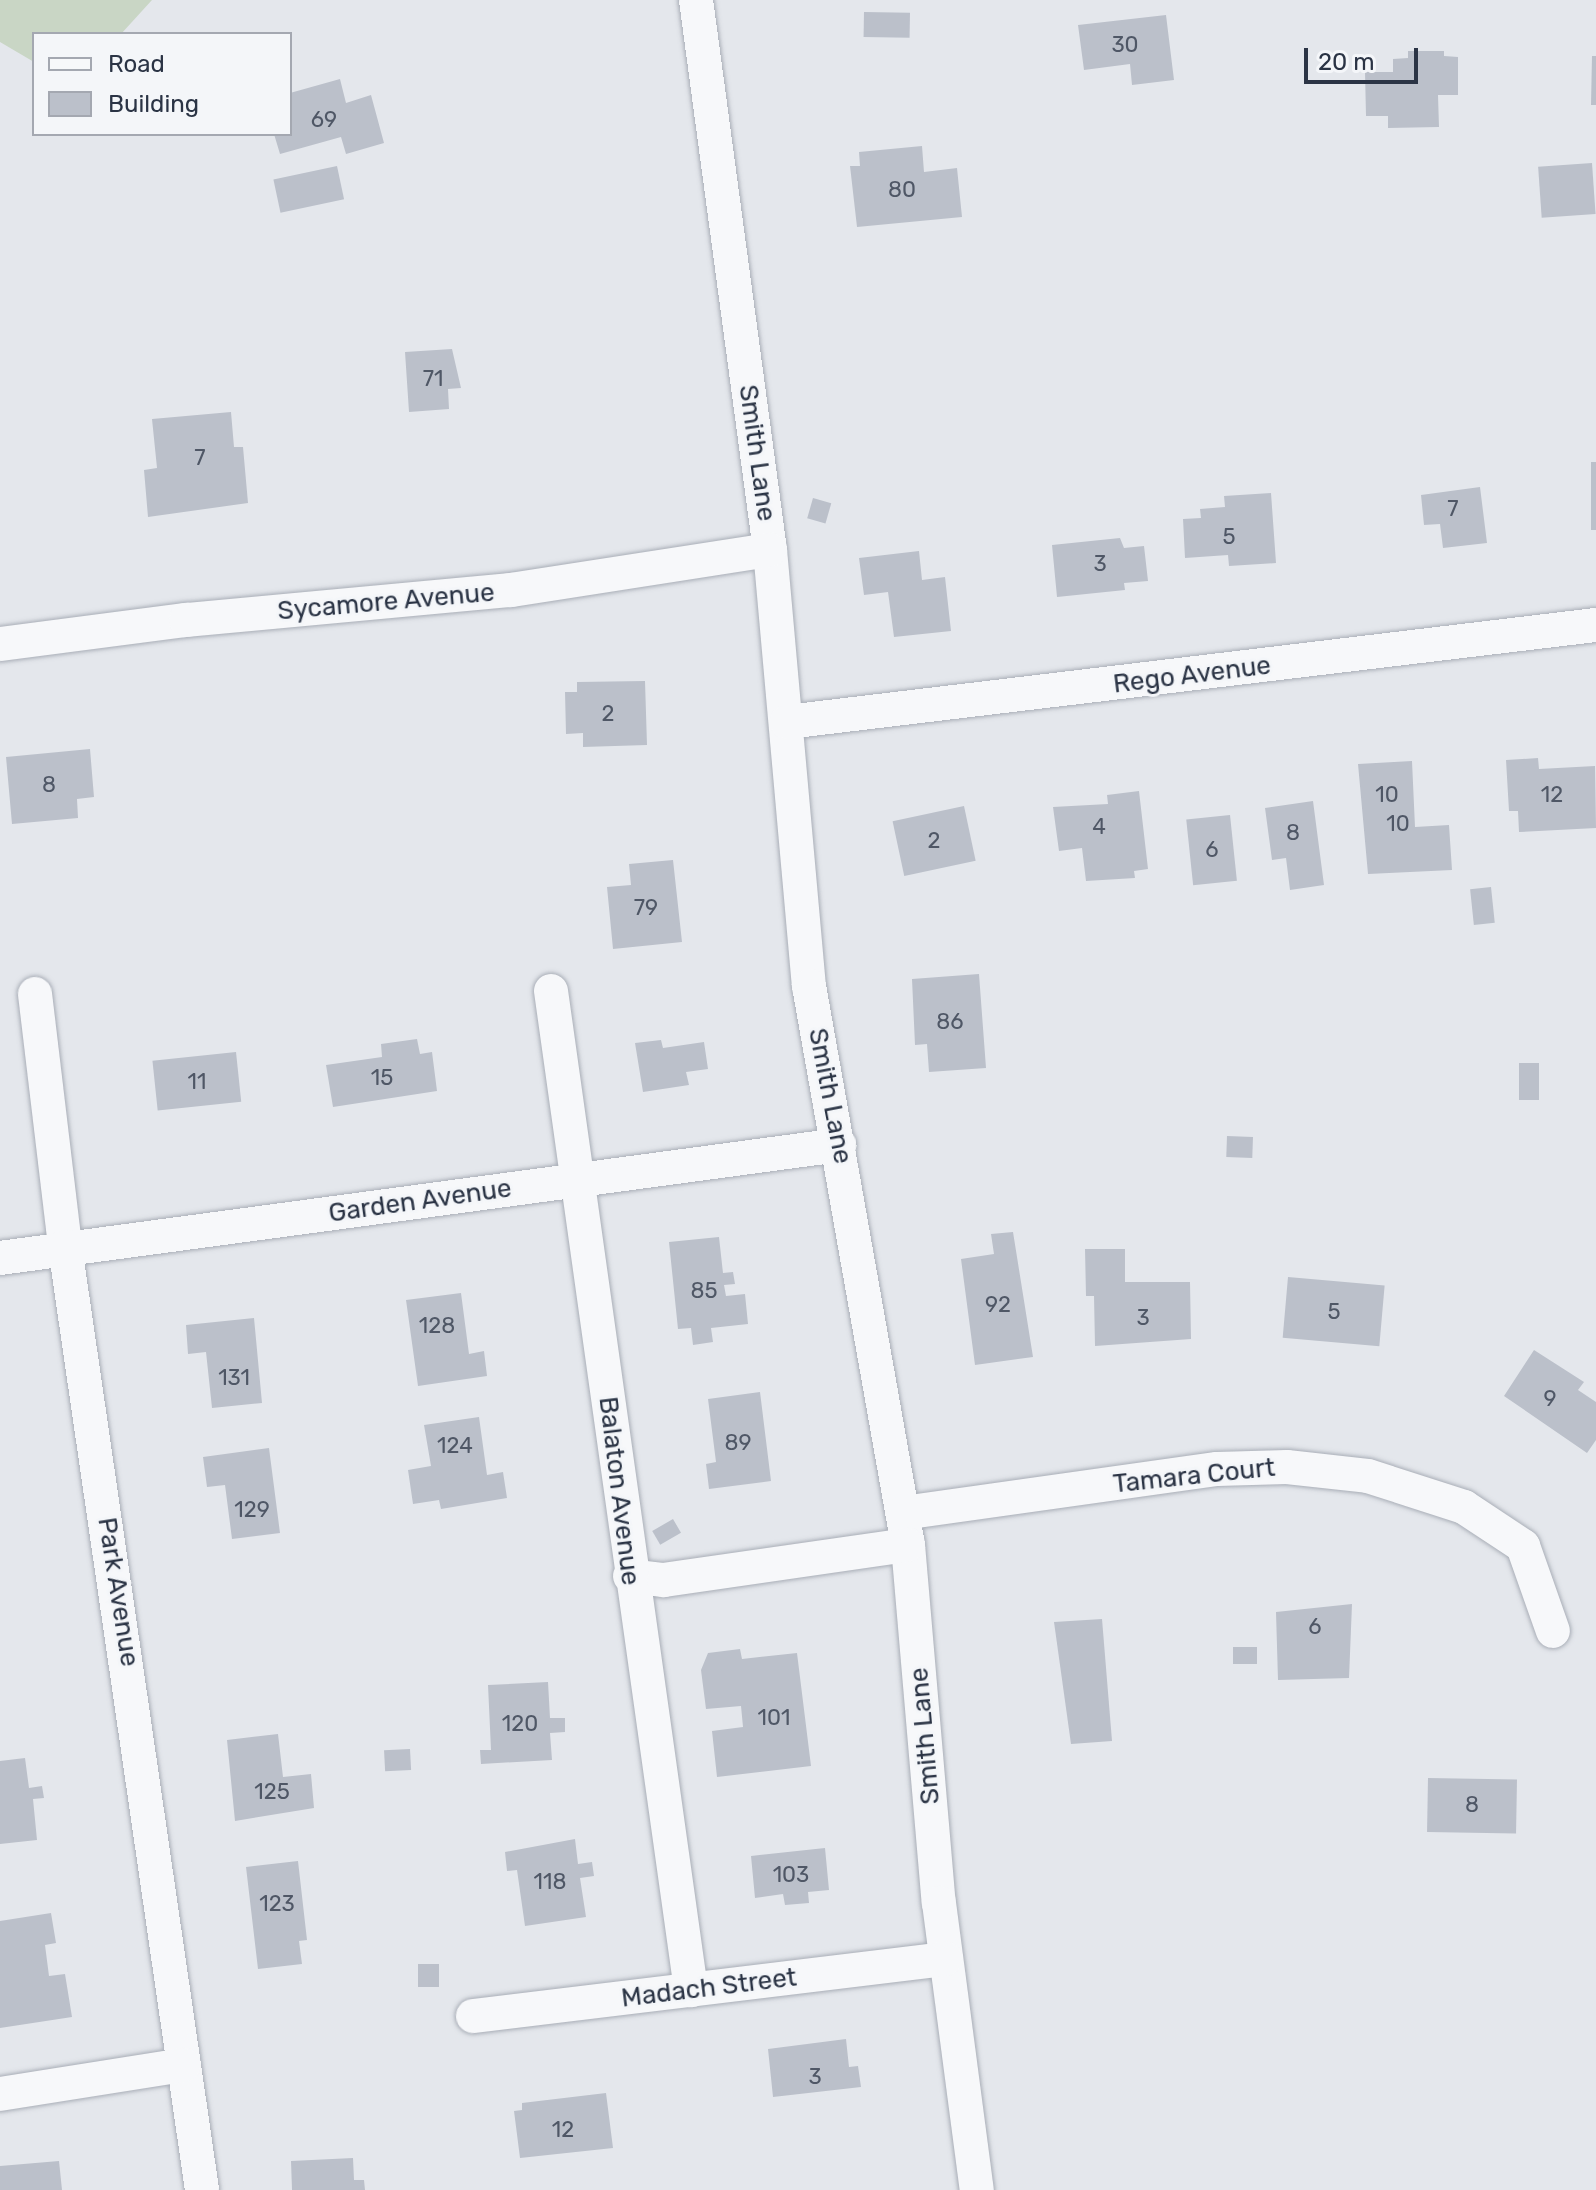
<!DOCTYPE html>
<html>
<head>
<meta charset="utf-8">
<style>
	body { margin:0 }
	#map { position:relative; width:1596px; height:2190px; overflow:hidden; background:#e4e7ec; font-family:Rubik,sans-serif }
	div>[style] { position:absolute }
	.green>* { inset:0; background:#c9d6c5 }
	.building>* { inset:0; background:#bbc0ca; transform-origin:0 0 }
	.roads { filter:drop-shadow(0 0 2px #a9aeb7) drop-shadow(0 0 2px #a9aeb7) }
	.street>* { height:34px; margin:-17px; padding:0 17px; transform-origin:17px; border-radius:17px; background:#f7f8fa }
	span { translate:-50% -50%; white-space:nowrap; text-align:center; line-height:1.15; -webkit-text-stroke:6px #f4f6f9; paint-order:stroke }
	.number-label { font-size:22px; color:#4f5766 }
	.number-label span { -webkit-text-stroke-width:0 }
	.street-label { font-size:26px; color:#2b3445 }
	.legend { position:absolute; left:32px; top:32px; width:260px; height:104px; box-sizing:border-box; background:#f4f6f9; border:2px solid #a4a8b1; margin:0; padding:10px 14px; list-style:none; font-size:24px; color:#2b3445 }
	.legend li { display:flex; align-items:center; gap:16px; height:40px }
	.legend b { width:40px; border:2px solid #a4a8b1 }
	.scale { position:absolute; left:1304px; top:48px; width:114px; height:36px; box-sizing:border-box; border:4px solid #2b3445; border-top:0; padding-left:10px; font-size:24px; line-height:28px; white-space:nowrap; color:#2b3445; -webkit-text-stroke:6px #f4f6f9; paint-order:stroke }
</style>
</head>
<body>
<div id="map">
	<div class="green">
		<i style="clip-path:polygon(0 0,152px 0,121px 34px,34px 34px,34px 62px,0 42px)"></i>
	</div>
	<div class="building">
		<i style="left:864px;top:12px;width:46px;height:25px;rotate:1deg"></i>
		<i style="clip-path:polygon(1166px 15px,1174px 80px,1132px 85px,1130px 64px,1084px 70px,1078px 25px)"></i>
		<i style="clip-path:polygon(1408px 51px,1444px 51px,1444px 56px,1458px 57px,1458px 95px,1438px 95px,1439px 127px,1388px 128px,1388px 116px,1366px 116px,1365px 72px,1393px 72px,1393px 59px,1408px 58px)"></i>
		<i style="clip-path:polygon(1592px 56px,1596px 56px,1596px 105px,1591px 105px)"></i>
		<i style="clip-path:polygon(340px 79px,346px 103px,371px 95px,384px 143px,346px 154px,341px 137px,280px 154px,274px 134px,290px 134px,290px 93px)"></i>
		<i style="clip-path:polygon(922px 146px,924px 172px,957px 168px,962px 217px,857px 227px,850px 166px,860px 166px,859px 152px)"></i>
		<i style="left:1592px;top:163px;width:51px;height:54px;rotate:86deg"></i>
		<i style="left:337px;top:166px;width:34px;height:65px;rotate:78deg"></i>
		<i style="clip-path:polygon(452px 349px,461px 388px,448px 389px,449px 409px,409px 412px,405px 352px)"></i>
		<i style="clip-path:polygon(231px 412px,234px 447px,243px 447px,248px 503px,148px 517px,144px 470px,157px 468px,152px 419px)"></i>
		<i style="left:1591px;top:462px;width:5px;height:68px"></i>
		<i style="clip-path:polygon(1480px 487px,1487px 543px,1443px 548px,1440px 524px,1424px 525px,1421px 495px)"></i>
		<i style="clip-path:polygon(1271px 493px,1276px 563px,1229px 566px,1228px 555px,1185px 558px,1183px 519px,1201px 518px,1200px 509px,1225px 507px,1224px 496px)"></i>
		<i style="left:813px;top:498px;width:19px;height:21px;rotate:16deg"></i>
		<i style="clip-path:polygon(1120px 538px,1124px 548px,1144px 546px,1148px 581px,1124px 583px,1125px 590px,1057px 597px,1052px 545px)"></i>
		<i style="clip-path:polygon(919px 551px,922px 580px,945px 577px,951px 631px,894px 637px,888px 592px,864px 595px,859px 558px)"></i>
		<i style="clip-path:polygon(645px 681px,647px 745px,583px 747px,583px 733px,566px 734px,565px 692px,577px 692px,577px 682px)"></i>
		<i style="clip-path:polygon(90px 749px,94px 797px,77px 799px,78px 818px,12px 824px,6px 757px)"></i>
		<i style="clip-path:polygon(1538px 758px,1539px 769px,1595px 766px,1596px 828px,1519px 832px,1518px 811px,1509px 811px,1506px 760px)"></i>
		<i style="clip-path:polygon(1412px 761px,1415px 827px,1449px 825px,1452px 870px,1368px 874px,1358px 764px)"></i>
		<i style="clip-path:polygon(1139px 791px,1148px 869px,1134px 871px,1135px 878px,1086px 881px,1082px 848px,1059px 851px,1053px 807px,1108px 804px,1107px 795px)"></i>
		<i style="clip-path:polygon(1313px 801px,1324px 885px,1290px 890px,1286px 858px,1272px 860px,1265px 808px)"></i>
		<i style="left:964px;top:806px;width:56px;height:73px;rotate:78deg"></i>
		<i style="left:1230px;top:815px;width:66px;height:44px;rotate:84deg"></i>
		<i style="clip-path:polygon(673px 860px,682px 942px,613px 949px,607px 887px,631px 885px,629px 864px)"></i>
		<i style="left:1491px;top:887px;width:36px;height:21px;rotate:84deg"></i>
		<i style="clip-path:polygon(979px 974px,986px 1068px,929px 1072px,927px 1044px,915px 1045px,912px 979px)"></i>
		<i style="clip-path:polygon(417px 1039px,420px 1054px,432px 1052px,437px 1091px,333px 1107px,326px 1065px,382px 1057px,381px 1044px)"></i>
		<i style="clip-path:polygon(661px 1040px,663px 1048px,704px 1042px,708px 1069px,686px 1072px,689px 1085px,643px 1092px,635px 1043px)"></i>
		<i style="left:236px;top:1052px;width:50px;height:84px;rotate:84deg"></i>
		<i style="left:1519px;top:1063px;width:20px;height:37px"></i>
		<i style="left:1227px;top:1136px;width:26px;height:21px;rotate:2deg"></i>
		<i style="clip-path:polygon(1013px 1232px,1033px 1357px,975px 1365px,961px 1259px,994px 1254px,991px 1234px)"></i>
		<i style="clip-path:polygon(719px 1237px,723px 1273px,733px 1272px,735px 1284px,724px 1285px,726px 1296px,745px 1294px,748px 1324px,711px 1328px,713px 1342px,693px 1345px,691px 1328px,678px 1329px,669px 1242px)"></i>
		<i style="clip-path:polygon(1085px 1249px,1125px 1249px,1125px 1282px,1190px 1282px,1191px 1339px,1095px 1346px,1094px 1296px,1086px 1296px)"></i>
		<i style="left:1288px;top:1277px;width:97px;height:61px;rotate:5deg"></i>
		<i style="clip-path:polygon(461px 1293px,469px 1354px,484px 1351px,487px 1376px,418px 1386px,406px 1300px)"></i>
		<i style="clip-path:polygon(254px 1318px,262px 1403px,212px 1408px,206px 1352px,188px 1354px,186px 1325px)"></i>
		<i style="clip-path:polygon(1534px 1350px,1584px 1382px,1578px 1390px,1596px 1402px,1596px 1440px,1587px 1453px,1504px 1396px)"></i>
		<i style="clip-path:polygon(760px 1392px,771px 1481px,709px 1489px,706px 1464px,716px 1462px,708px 1399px)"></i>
		<i style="clip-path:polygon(479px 1417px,487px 1475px,503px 1472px,507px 1498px,441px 1509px,439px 1500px,413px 1504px,408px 1470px,431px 1466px,424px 1425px)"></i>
		<i style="clip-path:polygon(269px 1448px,280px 1533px,232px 1539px,225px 1485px,207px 1487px,203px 1457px)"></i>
		<i style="left:673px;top:1519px;width:16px;height:24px;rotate:60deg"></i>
		<i style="clip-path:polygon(1352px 1604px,1349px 1678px,1278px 1680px,1276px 1612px)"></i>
		<i style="clip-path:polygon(1102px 1619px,1112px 1741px,1071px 1744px,1054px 1622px)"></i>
		<i style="left:1233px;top:1647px;width:24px;height:17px"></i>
		<i style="clip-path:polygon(740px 1649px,742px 1659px,797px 1653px,811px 1766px,717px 1777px,712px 1731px,743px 1727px,741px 1706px,706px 1709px,701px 1670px,708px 1653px)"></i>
		<i style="clip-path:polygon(548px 1682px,550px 1718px,565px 1718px,565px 1732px,550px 1733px,552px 1760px,481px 1764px,480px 1750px,491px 1750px,488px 1685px)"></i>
		<i style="clip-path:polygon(278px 1734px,283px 1777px,311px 1774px,314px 1808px,235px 1821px,227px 1740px)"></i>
		<i style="left:410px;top:1749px;width:21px;height:26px;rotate:87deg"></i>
		<i style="clip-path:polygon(25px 1758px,29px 1788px,42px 1786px,44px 1798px,33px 1799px,37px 1840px,0 1844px,0 1761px)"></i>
		<i style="left:1428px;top:1778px;width:89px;height:54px;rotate:1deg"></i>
		<i style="clip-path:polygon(575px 1839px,578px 1864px,592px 1862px,594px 1876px,580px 1878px,586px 1917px,525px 1926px,517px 1870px,507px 1871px,505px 1852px)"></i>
		<i style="clip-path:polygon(825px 1848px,829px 1890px,808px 1892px,809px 1903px,785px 1905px,783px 1894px,755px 1898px,751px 1856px)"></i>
		<i style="clip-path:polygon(298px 1861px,307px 1940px,299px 1941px,302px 1964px,258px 1969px,246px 1867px)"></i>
		<i style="clip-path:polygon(51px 1913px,56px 1943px,45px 1945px,49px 1976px,65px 1974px,72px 2017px,0 2028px,0 1921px)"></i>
		<i style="left:439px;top:1964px;width:23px;height:21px;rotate:90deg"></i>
		<i style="clip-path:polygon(846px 2039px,849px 2067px,858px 2066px,861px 2087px,773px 2097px,768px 2049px)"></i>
		<i style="clip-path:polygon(606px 2093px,613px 2148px,520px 2158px,514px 2111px,522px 2110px,522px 2103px)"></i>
		<i style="clip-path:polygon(353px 2158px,354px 2180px,364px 2180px,365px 2190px,292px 2190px,291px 2161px)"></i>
		<i style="clip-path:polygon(59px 2161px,62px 2190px,0 2190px,0 2166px)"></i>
	</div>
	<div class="roads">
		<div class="street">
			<i style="left:696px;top:0;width:555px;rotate:82.34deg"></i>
			<i style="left:770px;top:550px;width:438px;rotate:84.9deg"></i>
			<i style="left:809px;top:986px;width:568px;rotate:79.96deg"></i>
			<i style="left:908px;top:1545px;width:359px;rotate:85.1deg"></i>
			<i style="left:939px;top:1903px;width:290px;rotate:82.5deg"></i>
			<i style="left:0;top:644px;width:188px;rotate:-7.4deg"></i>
			<i style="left:186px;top:620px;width:326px;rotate:-5.3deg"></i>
			<i style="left:511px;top:590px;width:262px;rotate:-8.8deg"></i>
			<i style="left:787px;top:722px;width:815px;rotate:-6.84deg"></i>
			<i style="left:551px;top:991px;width:1009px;rotate:82.02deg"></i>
			<i style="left:35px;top:994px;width:255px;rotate:83.2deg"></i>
			<i style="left:65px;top:1247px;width:953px;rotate:81.73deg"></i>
			<i style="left:0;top:1258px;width:847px;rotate:-7.67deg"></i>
			<i style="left:903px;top:1513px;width:317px;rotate:-8deg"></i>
			<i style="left:1217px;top:1469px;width:70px;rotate:-1.6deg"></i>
			<i style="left:1287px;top:1467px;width:81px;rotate:6.3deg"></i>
			<i style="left:1368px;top:1476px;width:101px;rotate:17.9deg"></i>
			<i style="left:1464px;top:1507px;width:71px;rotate:33.5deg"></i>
			<i style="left:1523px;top:1546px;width:90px;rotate:70.6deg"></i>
			<i style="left:630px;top:1576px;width:34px;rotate:7deg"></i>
			<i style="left:664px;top:1580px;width:246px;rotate:-8.2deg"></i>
			<i style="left:473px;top:2016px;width:476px;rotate:-6.9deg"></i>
			<i style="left:0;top:2094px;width:186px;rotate:-9deg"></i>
		</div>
	</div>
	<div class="number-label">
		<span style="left:1125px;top:45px">30</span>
		<span style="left:324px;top:120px">69</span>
		<span style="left:902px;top:190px">80</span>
		<span style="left:433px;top:379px">71</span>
		<span style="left:200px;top:458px">7</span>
		<span style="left:1453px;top:509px">7</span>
		<span style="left:1229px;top:537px">5</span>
		<span style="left:1100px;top:564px">3</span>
		<span style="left:608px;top:714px">2</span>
		<span style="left:49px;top:785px">8</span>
		<span style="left:1387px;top:795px">10</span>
		<span style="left:1552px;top:795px">12</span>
		<span style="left:1398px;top:824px">10</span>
		<span style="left:1099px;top:827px">4</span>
		<span style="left:1293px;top:833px">8</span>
		<span style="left:934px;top:841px">2</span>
		<span style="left:1212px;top:850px">6</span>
		<span style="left:646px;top:908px">79</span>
		<span style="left:950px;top:1022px">86</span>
		<span style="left:382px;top:1078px">15</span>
		<span style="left:197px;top:1082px">11</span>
		<span style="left:704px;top:1291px">85</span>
		<span style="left:998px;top:1305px">92</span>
		<span style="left:1334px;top:1312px">5</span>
		<span style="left:1143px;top:1318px">3</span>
		<span style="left:437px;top:1326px">128</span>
		<span style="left:234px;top:1378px">131</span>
		<span style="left:1550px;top:1399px">9</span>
		<span style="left:738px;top:1443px">89</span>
		<span style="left:455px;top:1446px">124</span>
		<span style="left:252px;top:1510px">129</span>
		<span style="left:1315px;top:1627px">6</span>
		<span style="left:774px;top:1718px">101</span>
		<span style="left:520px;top:1724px">120</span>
		<span style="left:272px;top:1792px">125</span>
		<span style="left:1472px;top:1805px">8</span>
		<span style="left:791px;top:1875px">103</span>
		<span style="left:550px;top:1882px">118</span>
		<span style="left:277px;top:1904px">123</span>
		<span style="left:815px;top:2077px">3</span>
		<span style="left:563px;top:2130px">12</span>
	</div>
	<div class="street-label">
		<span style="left:757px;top:453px;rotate:82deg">Smith Lane</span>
		<span style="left:386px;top:602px;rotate:-5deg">Sycamore Avenue</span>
		<span style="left:1192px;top:675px;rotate:-7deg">Rego Avenue</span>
		<span style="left:830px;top:1096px;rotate:79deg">Smith Lane</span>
		<span style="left:420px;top:1201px;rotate:-8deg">Garden Avenue</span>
		<span style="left:1194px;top:1476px;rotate:-6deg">Tamara Court</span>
		<span style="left:619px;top:1491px;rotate:83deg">Balaton Avenue</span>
		<span style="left:118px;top:1592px;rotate:81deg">Park Avenue</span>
		<span style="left:925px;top:1736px;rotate:-95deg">Smith Lane</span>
		<span style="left:709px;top:1988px;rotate:-7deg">Madach Street</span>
	</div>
	<ul class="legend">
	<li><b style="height:10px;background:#f7f8fa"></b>Road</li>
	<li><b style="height:22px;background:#bbc0ca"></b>Building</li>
	</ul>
	<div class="scale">20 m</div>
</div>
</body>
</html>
